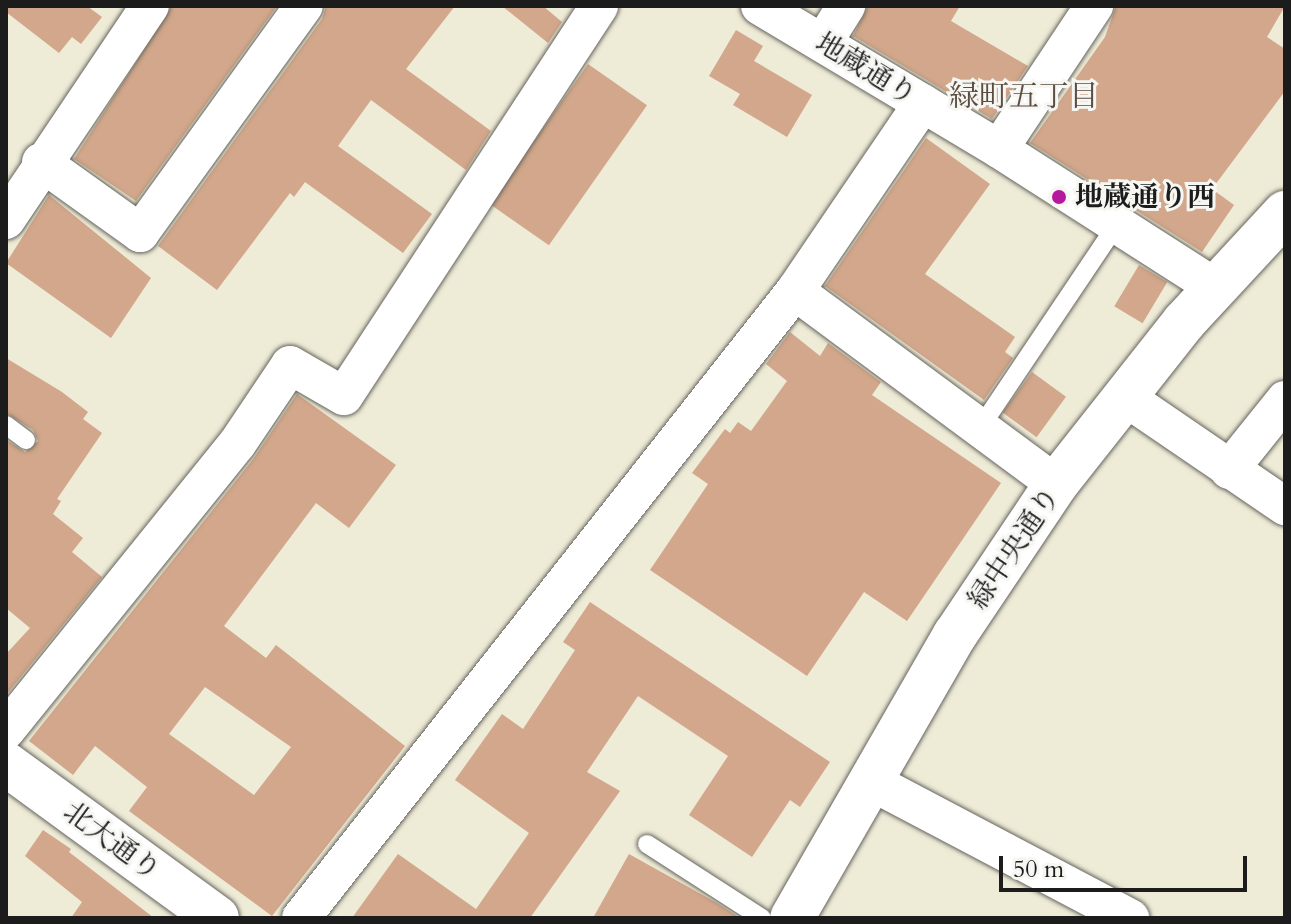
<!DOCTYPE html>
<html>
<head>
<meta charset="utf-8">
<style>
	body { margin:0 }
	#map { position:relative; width:1291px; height:924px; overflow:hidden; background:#eeebd7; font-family:Cardo,"Noto Serif JP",serif }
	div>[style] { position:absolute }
	.building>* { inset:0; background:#d2a78b; transform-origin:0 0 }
	.roads { filter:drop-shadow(0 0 2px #66645d) drop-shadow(0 0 2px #66645d) }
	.service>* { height:18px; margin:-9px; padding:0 9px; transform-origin:9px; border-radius:9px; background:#fff }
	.minor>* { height:38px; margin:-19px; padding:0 19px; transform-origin:19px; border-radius:19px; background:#fff }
	.tertiary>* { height:44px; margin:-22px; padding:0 22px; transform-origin:22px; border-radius:22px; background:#fff }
	.dots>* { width:22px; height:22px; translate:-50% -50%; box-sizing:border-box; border:4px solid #f6f6f2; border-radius:50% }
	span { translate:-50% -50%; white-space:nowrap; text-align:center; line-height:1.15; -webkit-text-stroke:6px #f6f6f2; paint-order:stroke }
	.street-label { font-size:28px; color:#1c1c1c }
	.poi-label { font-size:28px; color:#1c1c1c; font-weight:700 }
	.left { translate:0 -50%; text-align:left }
	.neighbourhood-label { font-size:30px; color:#5c4d43 }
	.frame { position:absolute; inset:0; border:8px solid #1c1c1c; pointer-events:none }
	.scale { position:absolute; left:999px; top:856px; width:248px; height:36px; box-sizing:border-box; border:4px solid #1c1c1c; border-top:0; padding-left:10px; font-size:24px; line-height:28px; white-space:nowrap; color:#1c1c1c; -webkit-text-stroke:6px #f6f6f2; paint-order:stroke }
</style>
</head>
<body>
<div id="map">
	<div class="building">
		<i style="clip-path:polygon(6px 6px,87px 6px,102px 17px,81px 44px,72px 37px,59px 53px,6px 12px)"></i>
		<i style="clip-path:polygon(172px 6px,277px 6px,136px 201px,74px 159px)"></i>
		<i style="clip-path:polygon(326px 6px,455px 6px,406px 69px,491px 131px,466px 170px,371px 100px,338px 146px,432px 214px,403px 253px,305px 182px,294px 197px,290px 193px,217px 290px,158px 246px,322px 19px)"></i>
		<i style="clip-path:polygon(502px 6px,543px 6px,562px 22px,548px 43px)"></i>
		<i style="clip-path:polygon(868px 6px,960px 6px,951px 21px,1028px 66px,992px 119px,853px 36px)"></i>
		<i style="clip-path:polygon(1116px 6px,1285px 6px,1267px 37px,1285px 49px,1285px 91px,1212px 189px,1234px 205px,1202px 252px,1030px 143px,1105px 37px)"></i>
		<i style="clip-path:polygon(736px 30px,763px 46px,754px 61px,812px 95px,787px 137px,733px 105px,740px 94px,709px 76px)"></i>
		<i style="left:588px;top:64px;width:72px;height:171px;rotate:35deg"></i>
		<i style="clip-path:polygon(926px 138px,990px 184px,925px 274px,1015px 337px,1005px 352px,1013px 358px,984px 400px,825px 286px)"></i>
		<i style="clip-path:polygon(49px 195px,151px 278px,111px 338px,6px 263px)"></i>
		<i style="left:1139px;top:265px;width:33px;height:48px;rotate:31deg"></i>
		<i style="clip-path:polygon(790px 332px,820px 356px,828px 343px,881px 382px,872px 395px,1001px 483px,907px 621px,864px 592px,807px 676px,650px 570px,708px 484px,692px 473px,725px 429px,730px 433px,738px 422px,751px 431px,787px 381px,766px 364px)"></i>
		<i style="clip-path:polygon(6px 358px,62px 392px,88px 412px,83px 419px,102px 433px,57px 499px,61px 501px,53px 514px,83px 538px,72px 552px,102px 577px,6px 695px,6px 654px,30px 628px,6px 608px,6px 440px,25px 452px,38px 441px,33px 430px,6px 413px)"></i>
		<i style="left:1032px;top:372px;width:42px;height:50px;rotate:36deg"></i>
		<i style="clip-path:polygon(evenodd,297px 394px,396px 465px,349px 528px,316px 503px,224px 626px,266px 658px,276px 645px,405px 746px,272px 916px,129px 811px,147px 787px,95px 746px,73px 775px,29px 741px,254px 458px,297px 394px,205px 687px,291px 747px,254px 795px,169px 734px,205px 687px)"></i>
		<i style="clip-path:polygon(590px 602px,830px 762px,800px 807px,790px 800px,752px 857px,689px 815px,728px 756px,638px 696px,587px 772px,620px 791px,530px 918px,352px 918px,398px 854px,476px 909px,529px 833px,455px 780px,502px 714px,523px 729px,575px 650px,563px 642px)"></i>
		<i style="clip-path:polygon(43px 830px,71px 849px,69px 852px,154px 918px,71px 918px,82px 902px,25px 856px)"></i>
		<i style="clip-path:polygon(629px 854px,717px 903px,740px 918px,593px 918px)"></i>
	</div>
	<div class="roads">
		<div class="service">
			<i style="left:6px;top:425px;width:25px;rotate:37deg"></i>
			<i style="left:980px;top:428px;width:246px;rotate:-56.1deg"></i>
			<i style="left:647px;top:844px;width:137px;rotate:32.8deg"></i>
		</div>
		<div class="minor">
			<i style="left:760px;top:6px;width:279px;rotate:30.9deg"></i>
			<i style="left:999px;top:149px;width:256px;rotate:32.6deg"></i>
			<i style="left:823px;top:43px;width:44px;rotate:-58.1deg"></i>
			<i style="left:999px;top:149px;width:172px;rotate:-56.4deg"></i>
			<i style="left:41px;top:162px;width:122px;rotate:35.6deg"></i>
			<i style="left:140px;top:233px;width:280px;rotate:-54.2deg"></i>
			<i style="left:6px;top:220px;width:258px;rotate:-56.1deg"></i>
			<i style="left:795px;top:291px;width:325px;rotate:36.5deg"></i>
			<i style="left:1125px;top:397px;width:194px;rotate:34.3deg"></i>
			<i style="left:1229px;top:470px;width:90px;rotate:-51.3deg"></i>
			<i style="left:6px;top:730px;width:368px;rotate:-51.1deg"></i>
			<i style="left:237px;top:444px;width:95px;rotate:-56.1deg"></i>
			<i style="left:290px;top:365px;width:62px;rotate:29.9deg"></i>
			<i style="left:344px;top:396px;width:466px;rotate:-56.8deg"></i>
			<i style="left:872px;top:782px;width:292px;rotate:27.8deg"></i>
			<i style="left:301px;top:918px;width:798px;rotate:-51.77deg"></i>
			<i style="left:795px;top:291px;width:227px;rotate:-55.8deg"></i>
		</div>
		<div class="tertiary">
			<i style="left:6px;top:764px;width:261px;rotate:36.1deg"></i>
			<i style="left:792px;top:918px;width:327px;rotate:-60.1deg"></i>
			<i style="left:955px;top:635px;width:182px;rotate:-56.2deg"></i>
			<i style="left:1056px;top:484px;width:206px;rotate:-51.7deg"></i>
			<i style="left:1184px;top:322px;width:149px;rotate:-47.2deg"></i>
		</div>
	</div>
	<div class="dots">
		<i style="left:1059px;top:197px;background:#b5179e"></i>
	</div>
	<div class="street-label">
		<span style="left:866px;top:69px;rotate:31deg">地蔵通り</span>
		<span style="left:1014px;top:548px;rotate:-56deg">緑中央通り</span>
		<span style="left:112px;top:841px;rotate:36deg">北大通り</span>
	</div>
	<div class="poi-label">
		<span class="left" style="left:1075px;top:197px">地蔵通り西</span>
	</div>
	<div class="neighbourhood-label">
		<span style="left:1024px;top:97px">緑町五丁目</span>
	</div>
	<div class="frame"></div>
	<div class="scale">50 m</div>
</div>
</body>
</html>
